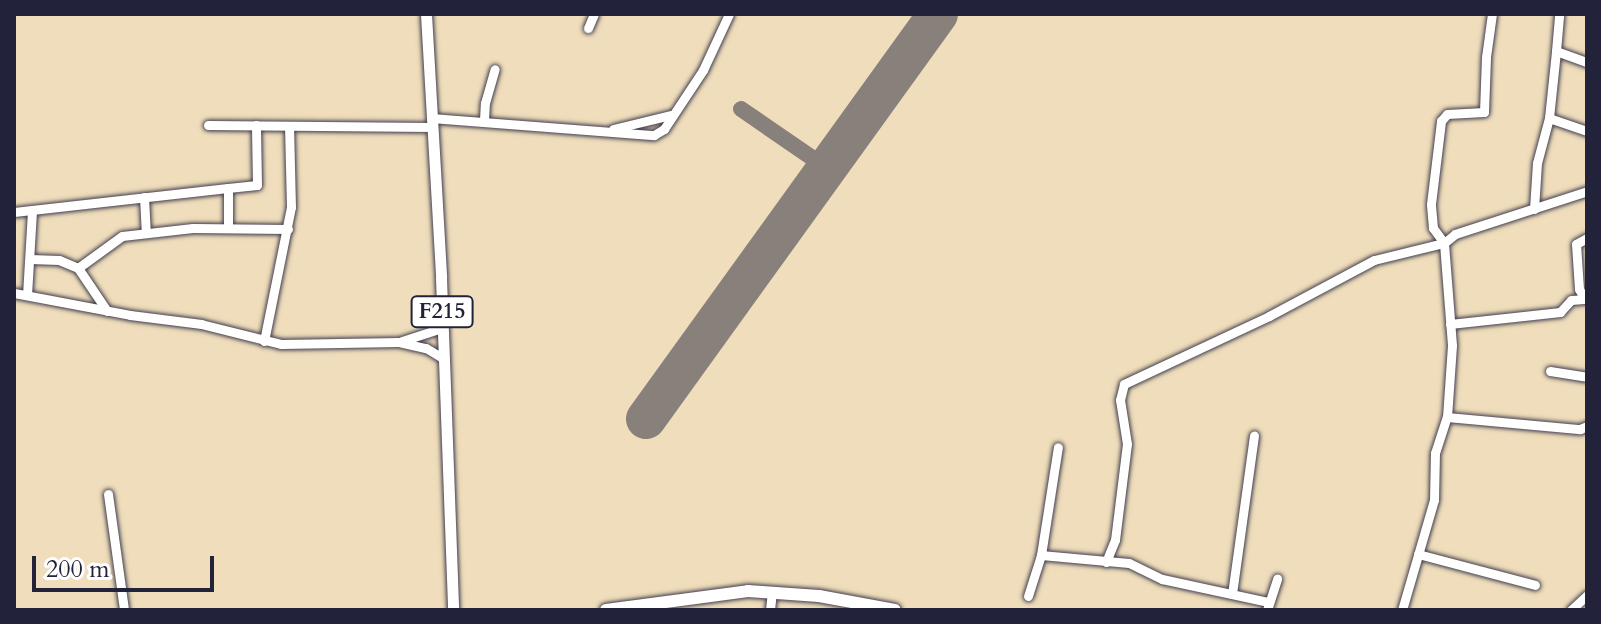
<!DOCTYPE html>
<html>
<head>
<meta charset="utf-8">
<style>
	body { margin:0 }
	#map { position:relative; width:1601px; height:624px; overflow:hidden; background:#efddbb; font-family:Cardo,serif }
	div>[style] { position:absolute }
	.taxiway>* { height:16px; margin:-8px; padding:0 8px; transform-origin:8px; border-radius:8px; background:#88807b }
	.runway>* { height:40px; margin:-20px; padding:0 20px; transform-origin:20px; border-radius:20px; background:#88807b }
	.roads { filter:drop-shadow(0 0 2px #413e4e) drop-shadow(0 0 2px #413e4e) }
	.minor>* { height:9px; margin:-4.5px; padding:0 4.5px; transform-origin:4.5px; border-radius:4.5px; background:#fff }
	.major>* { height:11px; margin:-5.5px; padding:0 5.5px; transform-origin:5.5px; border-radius:5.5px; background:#fff }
	.highway>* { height:12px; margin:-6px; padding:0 6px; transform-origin:6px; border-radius:6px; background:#fff }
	span { translate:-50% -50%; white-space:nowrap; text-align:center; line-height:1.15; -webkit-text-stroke:7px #fff; paint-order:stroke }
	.shield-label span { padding:2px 6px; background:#fff; border:2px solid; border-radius:6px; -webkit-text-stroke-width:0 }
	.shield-label { font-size:22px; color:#22223b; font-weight:700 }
	.frame { position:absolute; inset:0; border:16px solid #22223b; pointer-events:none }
	.scale { position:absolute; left:32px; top:556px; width:182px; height:36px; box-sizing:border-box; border:4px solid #22223b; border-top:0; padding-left:10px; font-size:24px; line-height:28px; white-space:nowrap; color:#22223b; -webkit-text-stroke:6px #fff; paint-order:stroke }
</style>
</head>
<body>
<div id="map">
	<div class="taxiway">
		<i style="left:741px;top:109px;width:104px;rotate:34.5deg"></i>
	</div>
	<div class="runway">
		<i style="left:646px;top:419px;width:499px;rotate:-54.2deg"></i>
	</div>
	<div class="roads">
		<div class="minor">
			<i style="left:588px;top:28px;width:15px;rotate:-67deg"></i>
			<i style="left:1556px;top:51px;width:37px;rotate:-85deg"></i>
			<i style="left:431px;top:118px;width:224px;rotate:4.4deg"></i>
			<i style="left:654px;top:135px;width:12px;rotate:-31deg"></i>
			<i style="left:664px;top:129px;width:71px;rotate:-56.5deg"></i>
			<i style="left:703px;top:70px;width:62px;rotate:-65.1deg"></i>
			<i style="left:1549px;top:118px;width:40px;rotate:18.9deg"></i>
			<i style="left:484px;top:120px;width:17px;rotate:-87deg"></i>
			<i style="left:485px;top:103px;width:35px;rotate:-74deg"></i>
			<i style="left:208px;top:125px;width:224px;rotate:0.5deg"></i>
			<i style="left:613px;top:129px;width:60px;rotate:-13.6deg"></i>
			<i style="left:228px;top:188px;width:29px;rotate:-6deg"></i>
			<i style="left:257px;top:185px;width:60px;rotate:-91deg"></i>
			<i style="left:144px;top:197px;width:34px;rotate:87deg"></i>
			<i style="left:1534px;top:209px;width:46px;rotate:-86.3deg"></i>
			<i style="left:1537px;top:163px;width:47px;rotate:-75.1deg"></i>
			<i style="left:1549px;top:118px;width:67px;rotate:-84deg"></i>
			<i style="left:1556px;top:51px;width:33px;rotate:20deg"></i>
			<i style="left:14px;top:212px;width:215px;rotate:-6.4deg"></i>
			<i style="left:228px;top:188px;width:40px;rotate:90deg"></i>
			<i style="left:30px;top:259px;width:29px;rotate:2deg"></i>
			<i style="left:59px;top:260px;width:21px;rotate:23deg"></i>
			<i style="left:14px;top:293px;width:118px;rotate:10.7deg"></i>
			<i style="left:130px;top:315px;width:72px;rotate:7.2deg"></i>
			<i style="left:201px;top:324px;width:82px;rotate:14deg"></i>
			<i style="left:281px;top:344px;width:118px;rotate:-1deg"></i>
			<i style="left:399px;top:342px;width:28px;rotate:13deg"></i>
			<i style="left:426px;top:348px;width:21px;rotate:31deg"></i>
			<i style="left:27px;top:295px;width:85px;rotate:-86.6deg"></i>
			<i style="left:1584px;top:298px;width:10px;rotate:-119deg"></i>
			<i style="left:1579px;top:289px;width:45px;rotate:-93.8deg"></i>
			<i style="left:1576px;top:244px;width:13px;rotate:-29deg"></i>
			<i style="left:107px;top:311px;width:52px;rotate:-124deg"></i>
			<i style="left:78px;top:268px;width:54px;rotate:-36deg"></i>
			<i style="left:122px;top:236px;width:71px;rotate:-6.4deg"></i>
			<i style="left:193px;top:228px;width:95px;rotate:0.6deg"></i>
			<i style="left:1450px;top:324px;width:111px;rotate:-6.2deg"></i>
			<i style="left:1560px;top:312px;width:16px;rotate:-47deg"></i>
			<i style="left:1571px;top:300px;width:16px;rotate:-4deg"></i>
			<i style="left:264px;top:341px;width:137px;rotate:-78.6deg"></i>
			<i style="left:291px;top:207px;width:81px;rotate:-91.4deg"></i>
			<i style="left:402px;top:341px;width:42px;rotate:-18deg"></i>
			<i style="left:1550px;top:371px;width:37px;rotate:9deg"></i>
			<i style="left:1447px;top:417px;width:134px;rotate:5.2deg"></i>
			<i style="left:1580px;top:429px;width:8px;rotate:-23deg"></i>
			<i style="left:108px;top:494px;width:117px;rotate:82.1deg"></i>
			<i style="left:1418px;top:554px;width:121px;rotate:14.8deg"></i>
			<i style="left:1041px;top:555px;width:88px;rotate:5.2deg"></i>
			<i style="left:1129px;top:563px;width:37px;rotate:26deg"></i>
			<i style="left:1162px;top:579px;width:108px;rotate:12.2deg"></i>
			<i style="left:1106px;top:562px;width:24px;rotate:-68deg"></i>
			<i style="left:1115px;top:540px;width:97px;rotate:-82.9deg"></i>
			<i style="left:1127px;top:444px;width:45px;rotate:-99deg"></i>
			<i style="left:1120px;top:400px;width:16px;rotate:-76deg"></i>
			<i style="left:1124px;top:384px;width:160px;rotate:-25.1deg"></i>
			<i style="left:1269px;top:316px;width:119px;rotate:-28.1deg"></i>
			<i style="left:1374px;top:260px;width:72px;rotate:-13.7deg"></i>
			<i style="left:1444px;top:243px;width:19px;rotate:-126deg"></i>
			<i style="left:1433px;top:228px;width:24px;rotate:-95deg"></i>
			<i style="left:1431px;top:204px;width:84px;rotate:-83.1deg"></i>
			<i style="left:1441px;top:121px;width:9px;rotate:-49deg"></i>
			<i style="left:1447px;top:114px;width:37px;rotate:-3deg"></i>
			<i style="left:1484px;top:112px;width:55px;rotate:-87.9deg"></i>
			<i style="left:1486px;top:57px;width:43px;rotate:-82.1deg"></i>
			<i style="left:1232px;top:594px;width:160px;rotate:-82.1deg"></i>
			<i style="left:1028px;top:596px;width:43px;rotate:-72.4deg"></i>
			<i style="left:1041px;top:555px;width:109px;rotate:-81.1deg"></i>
			<i style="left:770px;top:610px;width:18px;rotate:-84deg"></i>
			<i style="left:1267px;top:610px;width:33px;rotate:-72deg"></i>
			<i style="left:1402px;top:610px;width:115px;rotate:-73.8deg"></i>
			<i style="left:1434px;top:500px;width:47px;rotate:-88.8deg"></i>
			<i style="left:1435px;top:453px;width:38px;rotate:-72deg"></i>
			<i style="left:1447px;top:417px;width:72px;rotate:-86deg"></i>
			<i style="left:1452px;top:345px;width:102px;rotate:-94.5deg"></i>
			<i style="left:1444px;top:243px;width:14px;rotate:-39deg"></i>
			<i style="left:1455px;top:234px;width:139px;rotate:-18deg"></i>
			<i style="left:1571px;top:610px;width:22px;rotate:-43deg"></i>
		</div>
		<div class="major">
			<i style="left:426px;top:14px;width:264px;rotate:86.7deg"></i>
			<i style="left:441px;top:278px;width:332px;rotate:87.9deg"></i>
		</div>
		<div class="highway">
			<i style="left:606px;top:610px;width:143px;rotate:-7.6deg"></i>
			<i style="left:748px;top:591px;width:71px;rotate:4deg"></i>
			<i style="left:819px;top:596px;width:77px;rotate:10.4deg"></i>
		</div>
	</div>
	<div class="shield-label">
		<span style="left:442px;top:312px">F215</span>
	</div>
	<div class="frame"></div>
	<div class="scale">200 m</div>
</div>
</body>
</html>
